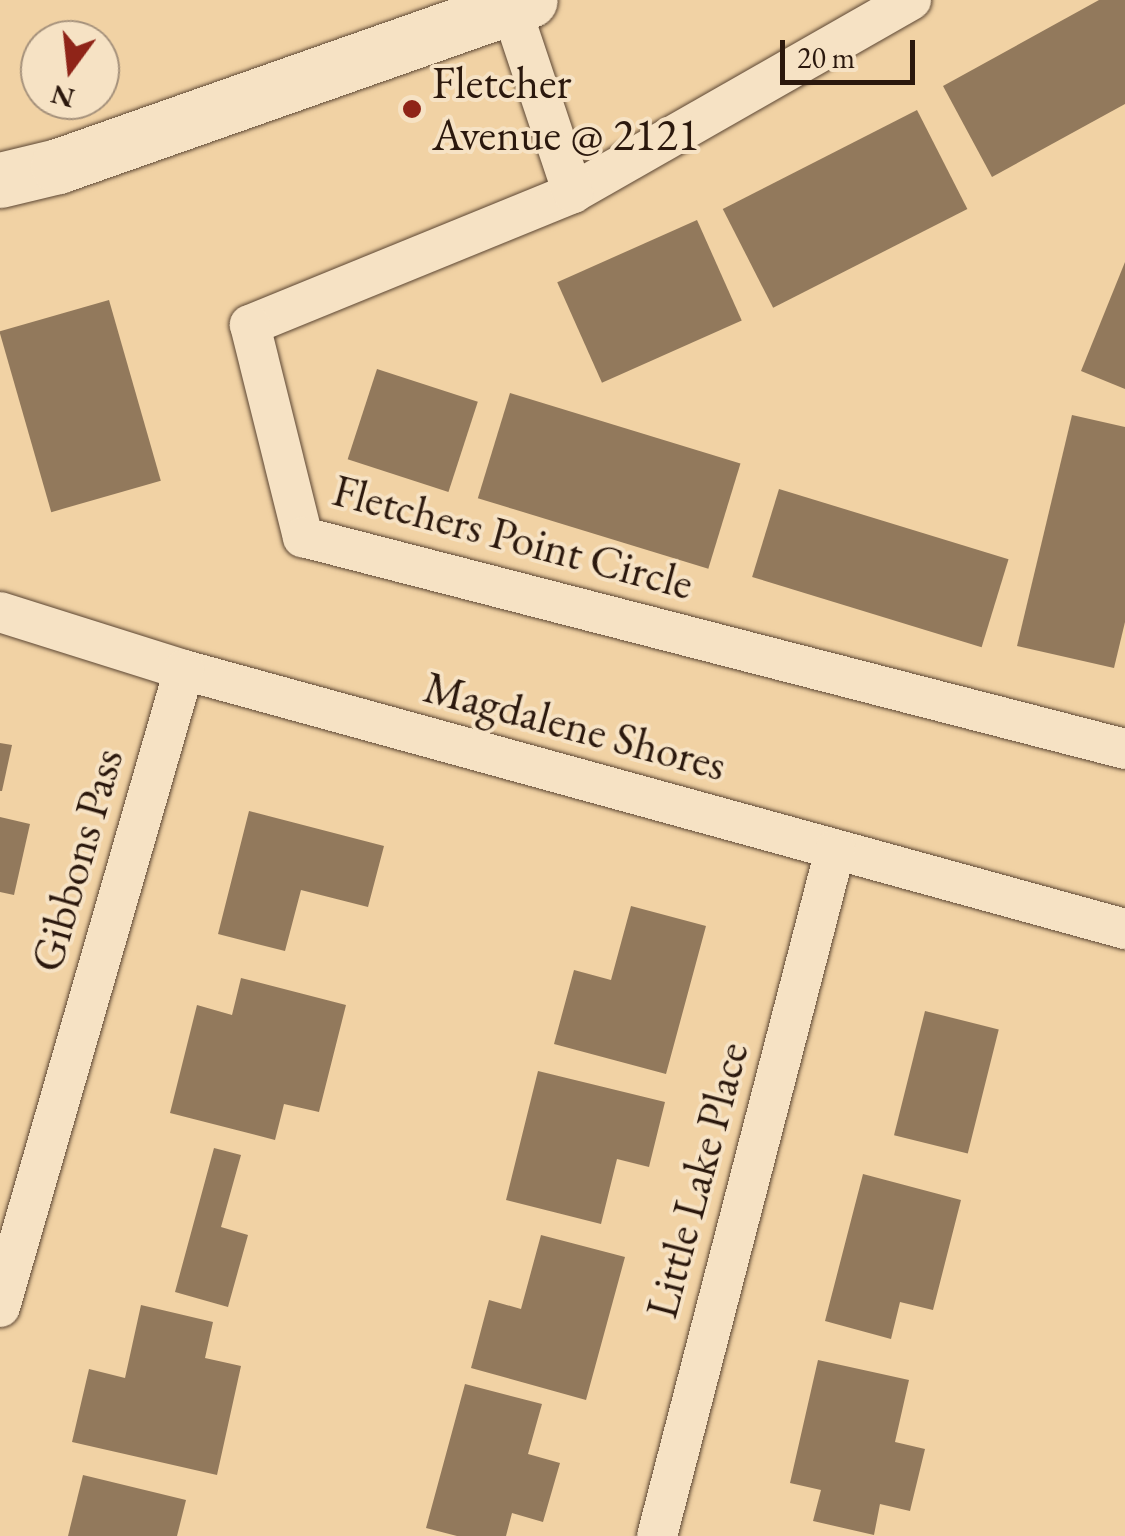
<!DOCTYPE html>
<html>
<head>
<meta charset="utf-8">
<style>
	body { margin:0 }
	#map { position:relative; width:1125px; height:1536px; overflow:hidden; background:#f1d2a4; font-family:"EB Garamond",serif }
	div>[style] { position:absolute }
	.building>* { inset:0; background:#92795c; transform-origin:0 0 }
	.roads { filter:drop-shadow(0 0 2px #5c4633) drop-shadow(0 0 2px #5c4633) }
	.street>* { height:40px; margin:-20px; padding:0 20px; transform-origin:20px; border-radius:20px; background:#f6e2c4 }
	.secondary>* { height:55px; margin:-27.5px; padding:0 27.5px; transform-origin:27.5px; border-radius:27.5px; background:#f6e2c4 }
	.dots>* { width:28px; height:28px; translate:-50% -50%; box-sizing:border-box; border:5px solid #f6e2c4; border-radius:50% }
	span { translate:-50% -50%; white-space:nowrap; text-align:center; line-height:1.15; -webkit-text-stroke:8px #f6e2c4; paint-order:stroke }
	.poi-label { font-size:45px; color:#2b180d }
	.left { translate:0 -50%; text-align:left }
	.street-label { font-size:45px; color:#2b180d }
	.north { position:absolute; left:20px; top:20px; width:100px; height:100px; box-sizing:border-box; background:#f6e2c4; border:2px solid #a5917b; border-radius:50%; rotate:195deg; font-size:28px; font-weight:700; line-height:40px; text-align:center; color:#2b180d }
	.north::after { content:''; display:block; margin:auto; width:35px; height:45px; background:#8f2418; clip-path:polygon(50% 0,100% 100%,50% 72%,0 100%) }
	.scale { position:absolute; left:780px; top:40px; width:135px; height:45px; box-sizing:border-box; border:5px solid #2b180d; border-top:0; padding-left:12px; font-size:30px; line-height:35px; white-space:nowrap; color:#2b180d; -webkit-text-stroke:8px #f6e2c4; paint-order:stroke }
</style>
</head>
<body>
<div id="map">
	<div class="building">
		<i style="clip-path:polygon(1099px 0,1125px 0,1125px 104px,992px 177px,943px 86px)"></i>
		<i style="left:917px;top:110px;width:111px;height:218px;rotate:63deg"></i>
		<i style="left:697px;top:220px;width:110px;height:153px;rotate:66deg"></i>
		<i style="clip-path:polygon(1125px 262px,1125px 389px,1081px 371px)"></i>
		<i style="left:109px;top:300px;width:188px;height:114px;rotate:74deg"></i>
		<i style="left:377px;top:369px;width:106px;height:95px;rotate:18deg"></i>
		<i style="left:510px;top:393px;width:241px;height:110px;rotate:17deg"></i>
		<i style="clip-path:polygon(1072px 415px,1125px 427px,1125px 622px,1114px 668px,1017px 646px)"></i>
		<i style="left:779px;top:489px;width:240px;height:92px;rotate:17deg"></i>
		<i style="clip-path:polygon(0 743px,12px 745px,2px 791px,0 791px)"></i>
		<i style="clip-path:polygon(249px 811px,384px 846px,368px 907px,301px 890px,285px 951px,218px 934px)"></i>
		<i style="clip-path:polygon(0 817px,30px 824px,14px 895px,0 892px)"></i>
		<i style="clip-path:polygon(631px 906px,706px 926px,666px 1074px,554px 1044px,574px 970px,611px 980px)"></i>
		<i style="clip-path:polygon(241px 978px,346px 1005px,319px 1112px,284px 1104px,275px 1140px,170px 1113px,197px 1005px,232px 1015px)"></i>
		<i style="left:925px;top:1011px;width:76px;height:128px;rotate:14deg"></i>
		<i style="clip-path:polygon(538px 1071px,665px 1102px,649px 1167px,617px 1159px,601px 1224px,506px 1200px)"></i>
		<i style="clip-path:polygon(214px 1148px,241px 1155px,221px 1227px,248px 1235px,228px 1307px,175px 1292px)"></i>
		<i style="clip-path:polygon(863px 1174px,961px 1200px,933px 1310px,900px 1302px,891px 1339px,825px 1321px)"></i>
		<i style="clip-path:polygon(541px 1235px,625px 1257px,586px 1400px,471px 1368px,489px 1300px,521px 1309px)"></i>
		<i style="clip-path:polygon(141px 1305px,213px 1322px,205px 1358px,241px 1366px,217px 1475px,72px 1442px,89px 1369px,125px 1378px)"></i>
		<i style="clip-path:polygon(818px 1360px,909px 1380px,895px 1442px,925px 1449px,910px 1511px,880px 1504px,874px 1535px,813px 1521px,821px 1490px,790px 1483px)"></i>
		<i style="clip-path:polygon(465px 1384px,542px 1404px,528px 1454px,560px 1463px,543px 1522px,512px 1513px,506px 1536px,457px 1536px,426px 1528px)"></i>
		<i style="clip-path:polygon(83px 1475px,186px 1500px,177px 1536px,68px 1536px)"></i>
	</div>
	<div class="roads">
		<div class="street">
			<i style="left:911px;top:0;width:389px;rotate:150.3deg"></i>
			<i style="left:573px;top:193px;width:349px;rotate:157.8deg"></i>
			<i style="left:250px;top:325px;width:219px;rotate:76deg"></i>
			<i style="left:303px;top:537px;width:849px;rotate:14.46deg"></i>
			<i style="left:512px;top:11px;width:192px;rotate:71.5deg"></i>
			<i style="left:0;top:612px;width:193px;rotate:17.5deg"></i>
			<i style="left:184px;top:670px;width:976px;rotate:15.39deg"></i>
			<i style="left:0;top:1307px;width:663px;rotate:-73.89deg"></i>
			<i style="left:657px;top:1536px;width:709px;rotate:-75.45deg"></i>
		</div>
		<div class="secondary">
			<i style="left:0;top:180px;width:60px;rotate:-13.6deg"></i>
			<i style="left:58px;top:166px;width:500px;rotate:-19.38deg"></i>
		</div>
	</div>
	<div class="dots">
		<i style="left:412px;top:109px;background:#8f2418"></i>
	</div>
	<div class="poi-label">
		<span class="left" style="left:432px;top:109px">Fletcher<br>Avenue @ 2121</span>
	</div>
	<div class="street-label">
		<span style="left:513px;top:537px;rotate:15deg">Fletchers Point Circle</span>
		<span style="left:575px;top:726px;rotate:15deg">Magdalene Shores</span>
		<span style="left:77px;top:860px;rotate:-74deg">Gibbons Pass</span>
		<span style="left:697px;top:1180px;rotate:-75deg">Little Lake Place</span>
	</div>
	<div class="north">N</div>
	<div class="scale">20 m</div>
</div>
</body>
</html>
